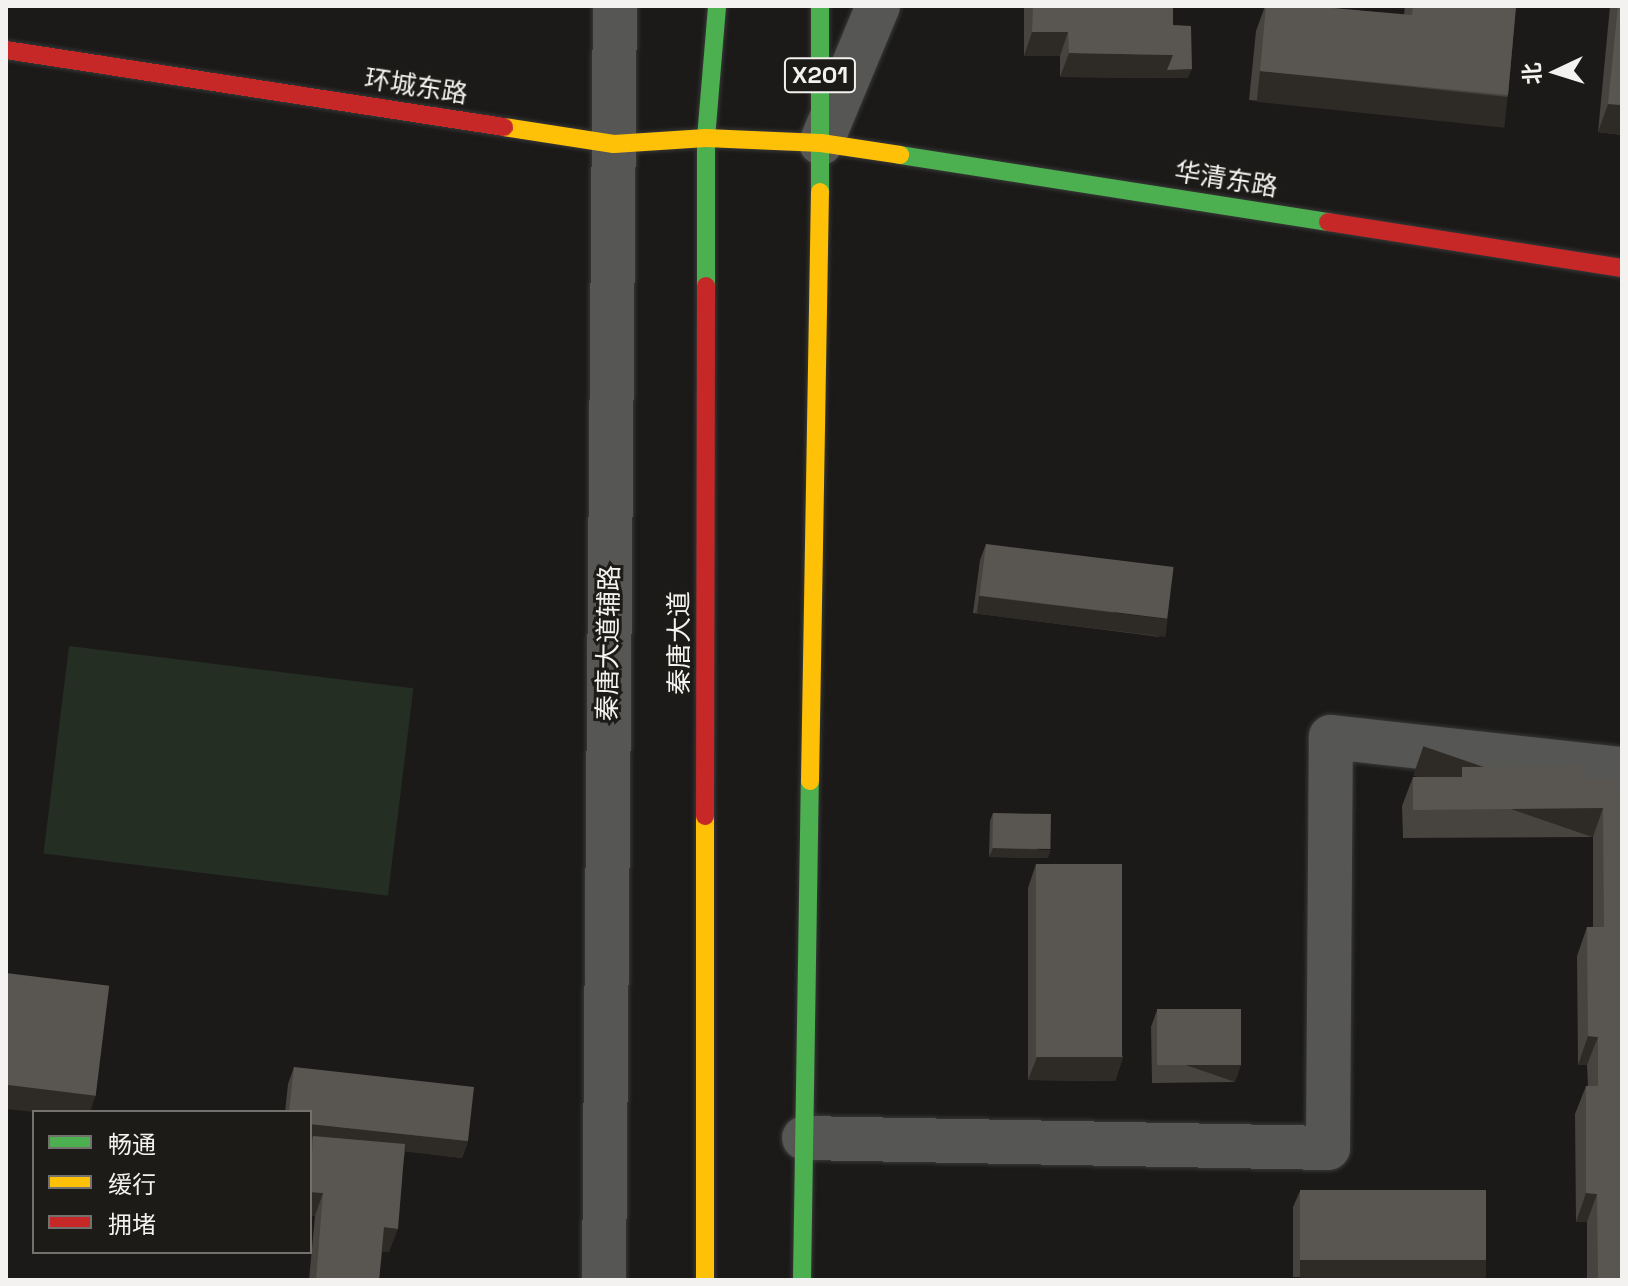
<!DOCTYPE html>
<html>
<head>
<meta charset="utf-8">
<style>
	body { margin:0 }
	#map { position:relative; width:1628px; height:1286px; overflow:hidden; background:#1b1a19; font-family:"Space Grotesk","Noto Sans SC",sans-serif }
	div>[style] { position:absolute }
	.green>* { inset:0; background:#242e22; transform-origin:0 0 }
	.roads { filter:drop-shadow(0 0 2px #383837) drop-shadow(0 0 2px #383837) }
	.street>* { height:44px; margin:-22px; padding:0 22px; transform-origin:22px; border-radius:22px; background:#565654 }
	.fast>* { height:18px; margin:-9px; padding:0 9px; transform-origin:9px; border-radius:9px; background:#4caf50 }
	.slow>* { height:18px; margin:-9px; padding:0 9px; transform-origin:9px; border-radius:9px; background:#ffc107 }
	.jam>* { height:18px; margin:-9px; padding:0 9px; transform-origin:9px; border-radius:9px; background:#c62828 }
	.wall>* { inset:0; background:#47433e }
	.shaded-wall>* { inset:0; background:#2e2b27; transform-origin:0 0 }
	.building>* { inset:0; background:#595651; transform-origin:0 0 }
	span { translate:-50% -50%; white-space:nowrap; text-align:center; line-height:1.15; -webkit-text-stroke:6px #1c1b18; paint-order:stroke }
	.shield-label span { padding:2px 6px; background:#1c1b18; border:2px solid; border-radius:6px; -webkit-text-stroke-width:0 }
	.shield-label { font-size:24px; color:#f3f2f0; font-weight:700 }
	.street-label { font-size:26px; color:#f3f2f0 }
	.frame { position:absolute; inset:0; border:8px solid #f3f2f0; pointer-events:none }
	.legend { position:absolute; left:32px; top:1110px; width:280px; height:144px; box-sizing:border-box; background:#1c1b18; border:2px solid #72716e; margin:0; padding:10px 14px; list-style:none; font-size:24px; color:#f3f2f0 }
	.legend li { display:flex; align-items:center; gap:16px; height:40px }
	.legend b { width:40px; border:2px solid #72716e }
	.north { position:absolute; left:1516px; top:32px; width:80px; height:80px; -webkit-text-stroke:6px #1c1b18; paint-order:stroke; rotate:266deg; font-size:22px; font-weight:700; line-height:32px; text-align:center; color:#f3f2f0 }
	.north::after { content:''; display:block; margin:auto; width:28px; height:36px; background:#f3f2f0; clip-path:polygon(50% 0,100% 100%,50% 72%,0 100%) }
</style>
</head>
<body>
<div id="map">
	<div class="green">
		<i style="left:69px;top:646px;width:347px;height:209px;rotate:7deg"></i>
	</div>
	<div class="roads">
		<div class="street">
			<i style="left:821px;top:143px;width:148px;rotate:-67.4deg"></i>
			<i style="left:804px;top:1138px;width:524px;rotate:1.09deg"></i>
			<i style="left:1328px;top:1148px;width:411px;rotate:-89.6deg"></i>
			<i style="left:1331px;top:737px;width:293px;rotate:6.3deg"></i>
			<i style="left:604px;top:1280px;width:1274px;rotate:-89.51deg"></i>
		</div>
		<div class="fast">
			<i style="left:820px;top:6px;width:186px;rotate:90deg"></i>
			<i style="left:900px;top:155px;width:433px;rotate:8.9deg"></i>
			<i style="left:706px;top:286px;width:148px;rotate:-90deg"></i>
			<i style="left:706px;top:138px;width:132px;rotate:-85.2deg"></i>
			<i style="left:802px;top:1280px;width:499px;rotate:-89.1deg"></i>
		</div>
		<div class="slow">
			<i style="left:504px;top:127px;width:111px;rotate:8.8deg"></i>
			<i style="left:614px;top:144px;width:92px;rotate:-3.7deg"></i>
			<i style="left:706px;top:138px;width:115px;rotate:2.5deg"></i>
			<i style="left:821px;top:143px;width:80px;rotate:8.6deg"></i>
			<i style="left:810px;top:781px;width:589px;rotate:-89.03deg"></i>
			<i style="left:705px;top:1280px;width:464px;rotate:-90deg"></i>
		</div>
		<div class="jam">
			<i style="left:6px;top:50px;width:504px;rotate:8.79deg"></i>
			<i style="left:1328px;top:222px;width:298px;rotate:8.9deg"></i>
			<i style="left:705px;top:816px;width:530px;rotate:-89.89deg"></i>
		</div>
	</div>
	<div class="wall">
		<i style="clip-path:polygon(1024px 6px,1173px 6px,1173px 25px,1188px 78px,1060px 77px,1060px 56px,1024px 56px)"></i>
		<i style="clip-path:polygon(1265px 6px,1310px 6px,1404px 15px,1405px 6px,1516px 6px,1508px 95px,1498px 123px,1249px 100px,1256px 31px)"></i>
		<i style="clip-path:polygon(1610px 6px,1622px 6px,1622px 135px,1598px 132px)"></i>
		<i style="clip-path:polygon(986px 544px,1160px 637px,973px 613px,980px 560px)"></i>
		<i style="clip-path:polygon(1462px 767px,1584px 778px,1618px 791px,1622px 1280px,1587px 1280px,1587px 1222px,1576px 1222px,1575px 1114px,1586px 1086px,1588px 1086px,1587px 1065px,1578px 1065px,1577px 956px,1587px 927px,1593px 927px,1593px 837px,1403px 838px,1402px 806px,1413px 777px,1459px 777px)"></i>
		<i style="clip-path:polygon(993px 813px,1048px 858px,989px 857px,990px 821px)"></i>
		<i style="clip-path:polygon(1036px 864px,1123px 1057px,1115px 1081px,1028px 1080px,1028px 888px)"></i>
		<i style="clip-path:polygon(1157px 1010px,1235px 1082px,1152px 1083px,1151px 1027px)"></i>
		<i style="clip-path:polygon(294px 1067px,468px 1141px,462px 1158px,405px 1151px,389px 1252px,382px 1251px,379px 1280px,309px 1280px,315px 1216px,310px 1216px,310px 1145px,311px 1141px,310px 1141px,310px 1112px,285px 1112px,288px 1084px)"></i>
		<i style="clip-path:polygon(1300px 1191px,1486px 1260px,1480px 1276px,1293px 1277px,1293px 1207px)"></i>
	</div>
	<div class="shaded-wall">
		<i style="clip-path:polygon(1032px 32px,1068px 32px,1060px 56px,1024px 56px)"></i>
		<i style="clip-path:polygon(1069px 53px,1173px 55px,1192px 69px,1188px 78px,1060px 77px)"></i>
		<i style="left:1260px;top:71px;width:249px;height:31px;rotate:6deg"></i>
		<i style="clip-path:polygon(1608px 104px,1622px 105px,1622px 135px,1598px 132px)"></i>
		<i style="left:979px;top:596px;width:190px;height:18px;rotate:7deg"></i>
		<i style="left:1603px;top:808px;width:31px;height:190px;rotate:109deg"></i>
		<i style="clip-path:polygon(993px 848px,1051px 850px,1048px 858px,989px 857px)"></i>
		<i style="clip-path:polygon(1588px 1036px,1598px 1037px,1587px 1065px,1578px 1065px)"></i>
		<i style="clip-path:polygon(1037px 1057px,1123px 1057px,1115px 1081px,1028px 1080px)"></i>
		<i style="left:1241px;top:1065px;width:18px;height:83px;rotate:109deg"></i>
		<i style="clip-path:polygon(6px 1084px,96px 1095px,90px 1112px,34px 1112px,6px 1109px)"></i>
		<i style="clip-path:polygon(310px 1124px,468px 1141px,462px 1158px,313px 1141px,313px 1136px,311px 1141px,310px 1141px)"></i>
		<i style="clip-path:polygon(310px 1192px,323px 1193px,315px 1216px,310px 1216px)"></i>
		<i style="clip-path:polygon(1586px 1193px,1597px 1194px,1587px 1222px,1576px 1222px)"></i>
		<i style="clip-path:polygon(384px 1227px,398px 1229px,389px 1252px,375px 1251px)"></i>
		<i style="left:1300px;top:1260px;width:186px;height:18px"></i>
	</div>
	<div class="building">
		<i style="clip-path:polygon(1033px 6px,1173px 6px,1173px 55px,1069px 53px,1068px 32px,1032px 32px)"></i>
		<i style="clip-path:polygon(1266px 6px,1310px 6px,1412px 15px,1413px 6px,1516px 6px,1508px 95px,1260px 71px)"></i>
		<i style="clip-path:polygon(1618px 6px,1622px 6px,1622px 105px,1608px 104px)"></i>
		<i style="clip-path:polygon(1173px 25px,1191px 26px,1192px 69px,1167px 70px,1173px 55px)"></i>
		<i style="left:986px;top:544px;width:189px;height:52px;rotate:7deg"></i>
		<i style="clip-path:polygon(1583px 766px,1584px 778px,1618px 778px,1618px 791px,1622px 791px,1622px 1280px,1598px 1280px,1597px 1194px,1586px 1193px,1586px 1086px,1598px 1086px,1598px 1037px,1588px 1036px,1587px 927px,1604px 927px,1603px 808px,1413px 810px,1413px 777px,1462px 777px,1462px 767px)"></i>
		<i style="left:993px;top:813px;width:58px;height:35px;rotate:1deg"></i>
		<i style="left:1036px;top:864px;width:86px;height:193px"></i>
		<i style="left:6px;top:973px;width:104px;height:111px;rotate:7deg"></i>
		<i style="left:1241px;top:1009px;width:56px;height:84px;rotate:90deg"></i>
		<i style="clip-path:polygon(294px 1067px,474px 1087px,468px 1141px,310px 1124px,310px 1112px,289px 1112px)"></i>
		<i style="clip-path:polygon(313px 1136px,405px 1144px,398px 1229px,384px 1227px,379px 1280px,316px 1280px,323px 1193px,310px 1192px)"></i>
		<i style="left:1486px;top:1190px;width:70px;height:186px;rotate:90deg"></i>
	</div>
	<div class="shield-label">
		<span style="left:820px;top:75px">X201</span>
	</div>
	<div class="street-label">
		<span style="left:416px;top:87px;rotate:9deg">环城东路</span>
		<span style="left:1226px;top:180px;rotate:9deg">华清东路</span>
		<span style="left:609px;top:643px;rotate:-89deg">秦唐大道辅路</span>
		<span style="left:680px;top:643px;rotate:-90deg">秦唐大道</span>
	</div>
	<div class="frame"></div>
	<ul class="legend">
	<li><b style="height:10px;background:#4caf50"></b>畅通</li>
	<li><b style="height:10px;background:#ffc107"></b>缓行</li>
	<li><b style="height:10px;background:#c62828"></b>拥堵</li>
	</ul>
	<div class="north">北</div>
</div>
</body>
</html>
